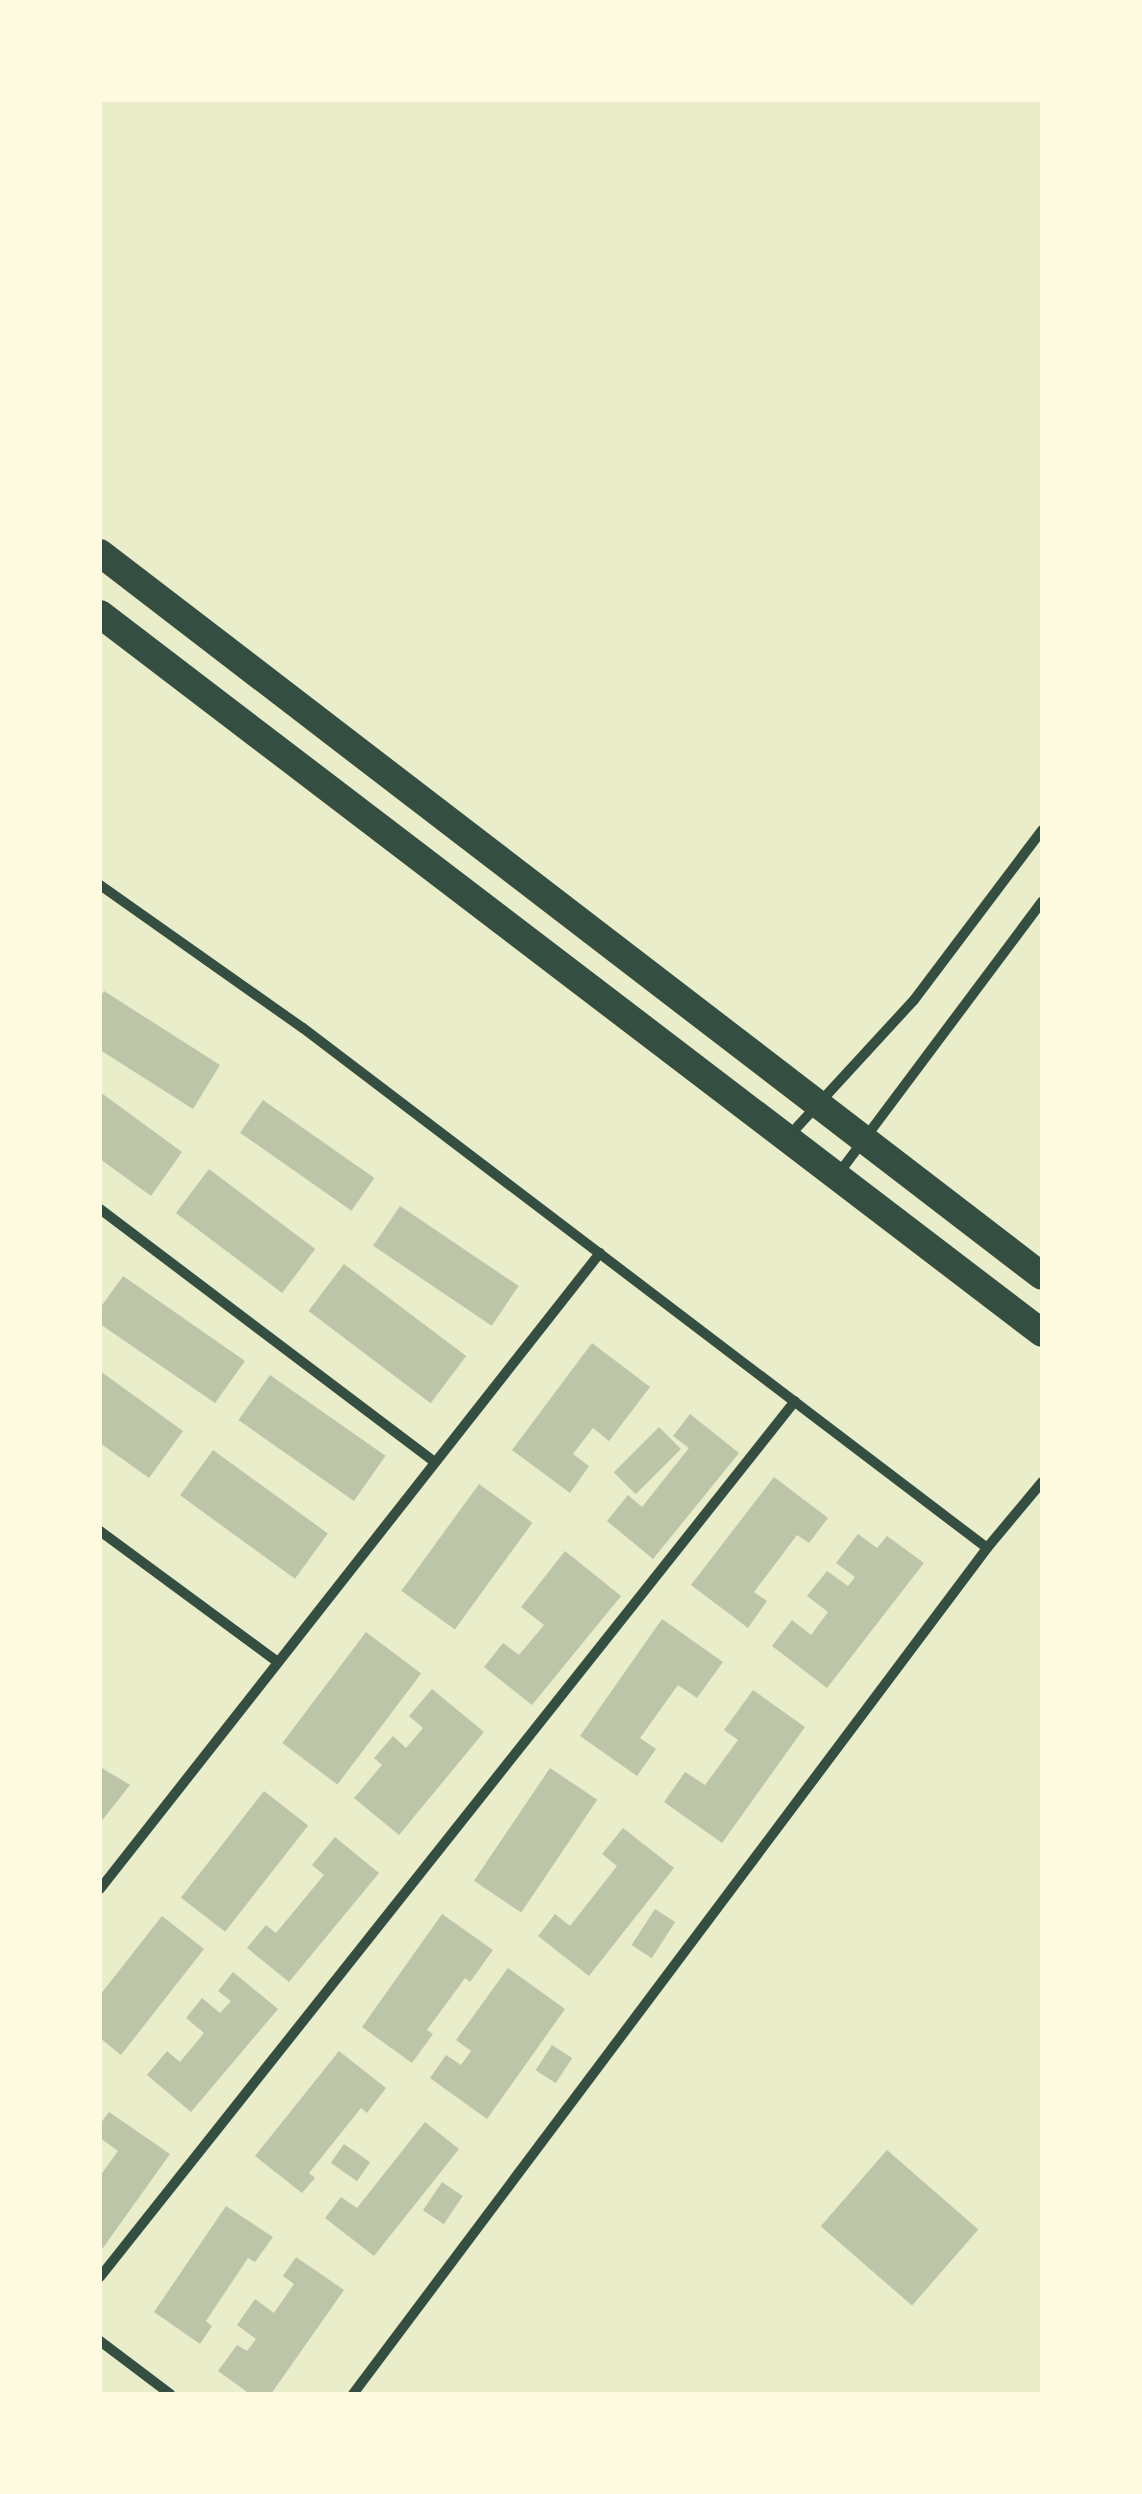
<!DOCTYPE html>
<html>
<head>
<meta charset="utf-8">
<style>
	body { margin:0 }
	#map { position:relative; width:1142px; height:2494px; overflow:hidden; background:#e9edc9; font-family:"Noto Sans",sans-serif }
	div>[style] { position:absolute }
	.building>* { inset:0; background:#bcc5a7; transform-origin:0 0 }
	.minor>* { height:10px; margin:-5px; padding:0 5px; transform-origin:5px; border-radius:5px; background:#344e41 }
	.trunk>* { height:28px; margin:-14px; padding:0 14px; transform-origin:14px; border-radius:14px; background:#344e41 }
	span { translate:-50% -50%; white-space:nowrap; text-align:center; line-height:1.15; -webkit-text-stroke:8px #fefae0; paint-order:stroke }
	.frame { position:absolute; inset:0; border:102px solid #fefae0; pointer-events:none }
</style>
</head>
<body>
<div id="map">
	<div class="building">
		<i style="clip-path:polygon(104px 991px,220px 1065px,193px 1109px,100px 1050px,100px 998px)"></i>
		<i style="clip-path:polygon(100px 1092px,182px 1152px,151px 1196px,100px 1159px)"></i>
		<i style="left:263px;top:1100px;width:136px;height:40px;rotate:35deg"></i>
		<i style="left:209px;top:1169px;width:133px;height:55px;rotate:37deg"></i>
		<i style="left:400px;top:1206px;width:143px;height:48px;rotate:34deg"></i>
		<i style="left:344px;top:1264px;width:153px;height:59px;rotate:37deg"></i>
		<i style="clip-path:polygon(123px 1276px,245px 1361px,215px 1403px,100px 1324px,100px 1308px)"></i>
		<i style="clip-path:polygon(592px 1343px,650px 1387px,609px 1441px,593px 1428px,573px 1454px,589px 1466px,570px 1493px,512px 1450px)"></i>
		<i style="clip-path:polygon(100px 1371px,183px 1431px,149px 1478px,100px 1443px)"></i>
		<i style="left:270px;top:1375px;width:141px;height:55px;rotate:35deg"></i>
		<i style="clip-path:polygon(690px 1414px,739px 1453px,653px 1559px,607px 1521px,628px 1495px,642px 1507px,689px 1448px,673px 1436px)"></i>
		<i style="left:659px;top:1427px;width:31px;height:64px;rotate:45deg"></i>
		<i style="left:213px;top:1450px;width:142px;height:56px;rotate:36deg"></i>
		<i style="clip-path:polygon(774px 1477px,828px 1518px,809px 1543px,797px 1535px,754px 1592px,767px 1601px,748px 1628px,691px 1585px)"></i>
		<i style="left:479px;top:1484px;width:66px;height:132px;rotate:36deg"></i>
		<i style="clip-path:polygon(858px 1534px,877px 1548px,887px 1536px,924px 1563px,827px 1688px,772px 1646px,792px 1620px,811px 1635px,828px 1612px,807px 1596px,827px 1571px,848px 1586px,855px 1577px,836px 1563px)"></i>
		<i style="clip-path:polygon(565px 1551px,621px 1596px,532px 1705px,484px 1667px,503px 1643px,519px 1655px,544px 1625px,521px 1607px)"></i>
		<i style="clip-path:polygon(662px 1619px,723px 1662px,697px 1698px,678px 1685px,640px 1738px,656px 1749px,637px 1776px,580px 1736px)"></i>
		<i style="left:366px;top:1632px;width:69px;height:139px;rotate:37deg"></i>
		<i style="clip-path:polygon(432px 1689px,484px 1732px,399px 1835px,354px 1798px,382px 1765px,374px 1758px,393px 1736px,406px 1748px,423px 1728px,409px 1716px)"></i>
		<i style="clip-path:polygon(753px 1690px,805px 1727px,722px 1843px,664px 1802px,685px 1772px,705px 1785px,738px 1740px,724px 1730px)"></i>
		<i style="clip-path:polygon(100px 1767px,130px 1785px,100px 1823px)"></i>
		<i style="left:550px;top:1768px;width:57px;height:136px;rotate:34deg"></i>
		<i style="left:264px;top:1791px;width:56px;height:135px;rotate:38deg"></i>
		<i style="clip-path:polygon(623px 1828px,674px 1868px,589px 1976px,538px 1936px,555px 1914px,570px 1926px,617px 1866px,602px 1854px)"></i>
		<i style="clip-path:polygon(335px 1837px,379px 1873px,289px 1982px,247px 1948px,266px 1925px,276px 1933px,324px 1875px,312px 1865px)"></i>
		<i style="left:655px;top:1909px;width:24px;height:43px;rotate:33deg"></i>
		<i style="clip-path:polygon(442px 1914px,493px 1950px,470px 1982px,465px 1978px,427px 2030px,433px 2034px,412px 2063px,362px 2027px)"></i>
		<i style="clip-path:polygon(162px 1916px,204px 1949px,121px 2055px,100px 2038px,100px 1995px)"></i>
		<i style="clip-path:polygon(508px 1968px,565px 2009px,487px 2119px,430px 2078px,446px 2055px,461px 2065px,471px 2051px,456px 2040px)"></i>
		<i style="clip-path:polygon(233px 1972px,278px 2009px,191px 2112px,147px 2075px,167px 2051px,180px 2062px,204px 2033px,186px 2018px,202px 1998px,220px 2013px,231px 2001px,218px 1991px)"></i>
		<i style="left:552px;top:2045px;width:24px;height:30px;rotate:33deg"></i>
		<i style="clip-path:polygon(339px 2051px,386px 2088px,367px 2113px,361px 2108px,309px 2173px,315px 2178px,302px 2193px,255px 2156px)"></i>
		<i style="clip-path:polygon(109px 2112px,170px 2154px,100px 2252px,100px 2176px,118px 2151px,100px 2138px,100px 2124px)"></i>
		<i style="clip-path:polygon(425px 2122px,459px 2149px,374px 2256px,325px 2218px,341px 2197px,357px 2208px)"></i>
		<i style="left:344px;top:2144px;width:32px;height:23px;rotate:35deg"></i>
		<i style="left:887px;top:2150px;width:121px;height:101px;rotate:41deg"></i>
		<i style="left:442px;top:2182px;width:25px;height:34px;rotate:34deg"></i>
		<i style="clip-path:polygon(226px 2206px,273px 2237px,255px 2262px,248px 2258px,206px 2321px,212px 2326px,200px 2344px,154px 2312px)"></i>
		<i style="clip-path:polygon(296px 2257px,344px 2290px,271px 2394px,250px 2394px,218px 2371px,237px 2345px,247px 2351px,256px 2339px,237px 2325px,255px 2299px,274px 2313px,294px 2284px,283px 2276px)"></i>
	</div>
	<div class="minor">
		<i style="left:100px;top:885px;width:248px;rotate:35.2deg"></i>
		<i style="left:303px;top:1028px;width:859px;rotate:37.24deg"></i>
		<i style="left:788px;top:1137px;width:186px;rotate:-47.4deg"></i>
		<i style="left:914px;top:1000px;width:213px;rotate:-53deg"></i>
		<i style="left:839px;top:1173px;width:339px;rotate:-53.2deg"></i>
		<i style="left:100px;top:1209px;width:420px;rotate:37.1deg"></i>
		<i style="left:100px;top:1531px;width:221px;rotate:36.4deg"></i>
		<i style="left:100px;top:1889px;width:809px;rotate:-51.83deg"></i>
		<i style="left:100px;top:2277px;width:1118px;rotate:-51.57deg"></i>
		<i style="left:100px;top:2341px;width:88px;rotate:37.1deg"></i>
		<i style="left:353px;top:2394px;width:1057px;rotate:-53.15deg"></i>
		<i style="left:987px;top:1548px;width:86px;rotate:-50.2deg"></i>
	</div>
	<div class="trunk">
		<i style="left:100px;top:553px;width:1187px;rotate:37.51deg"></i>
		<i style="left:100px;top:614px;width:1185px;rotate:37.35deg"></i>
	</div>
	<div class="frame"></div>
</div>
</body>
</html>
